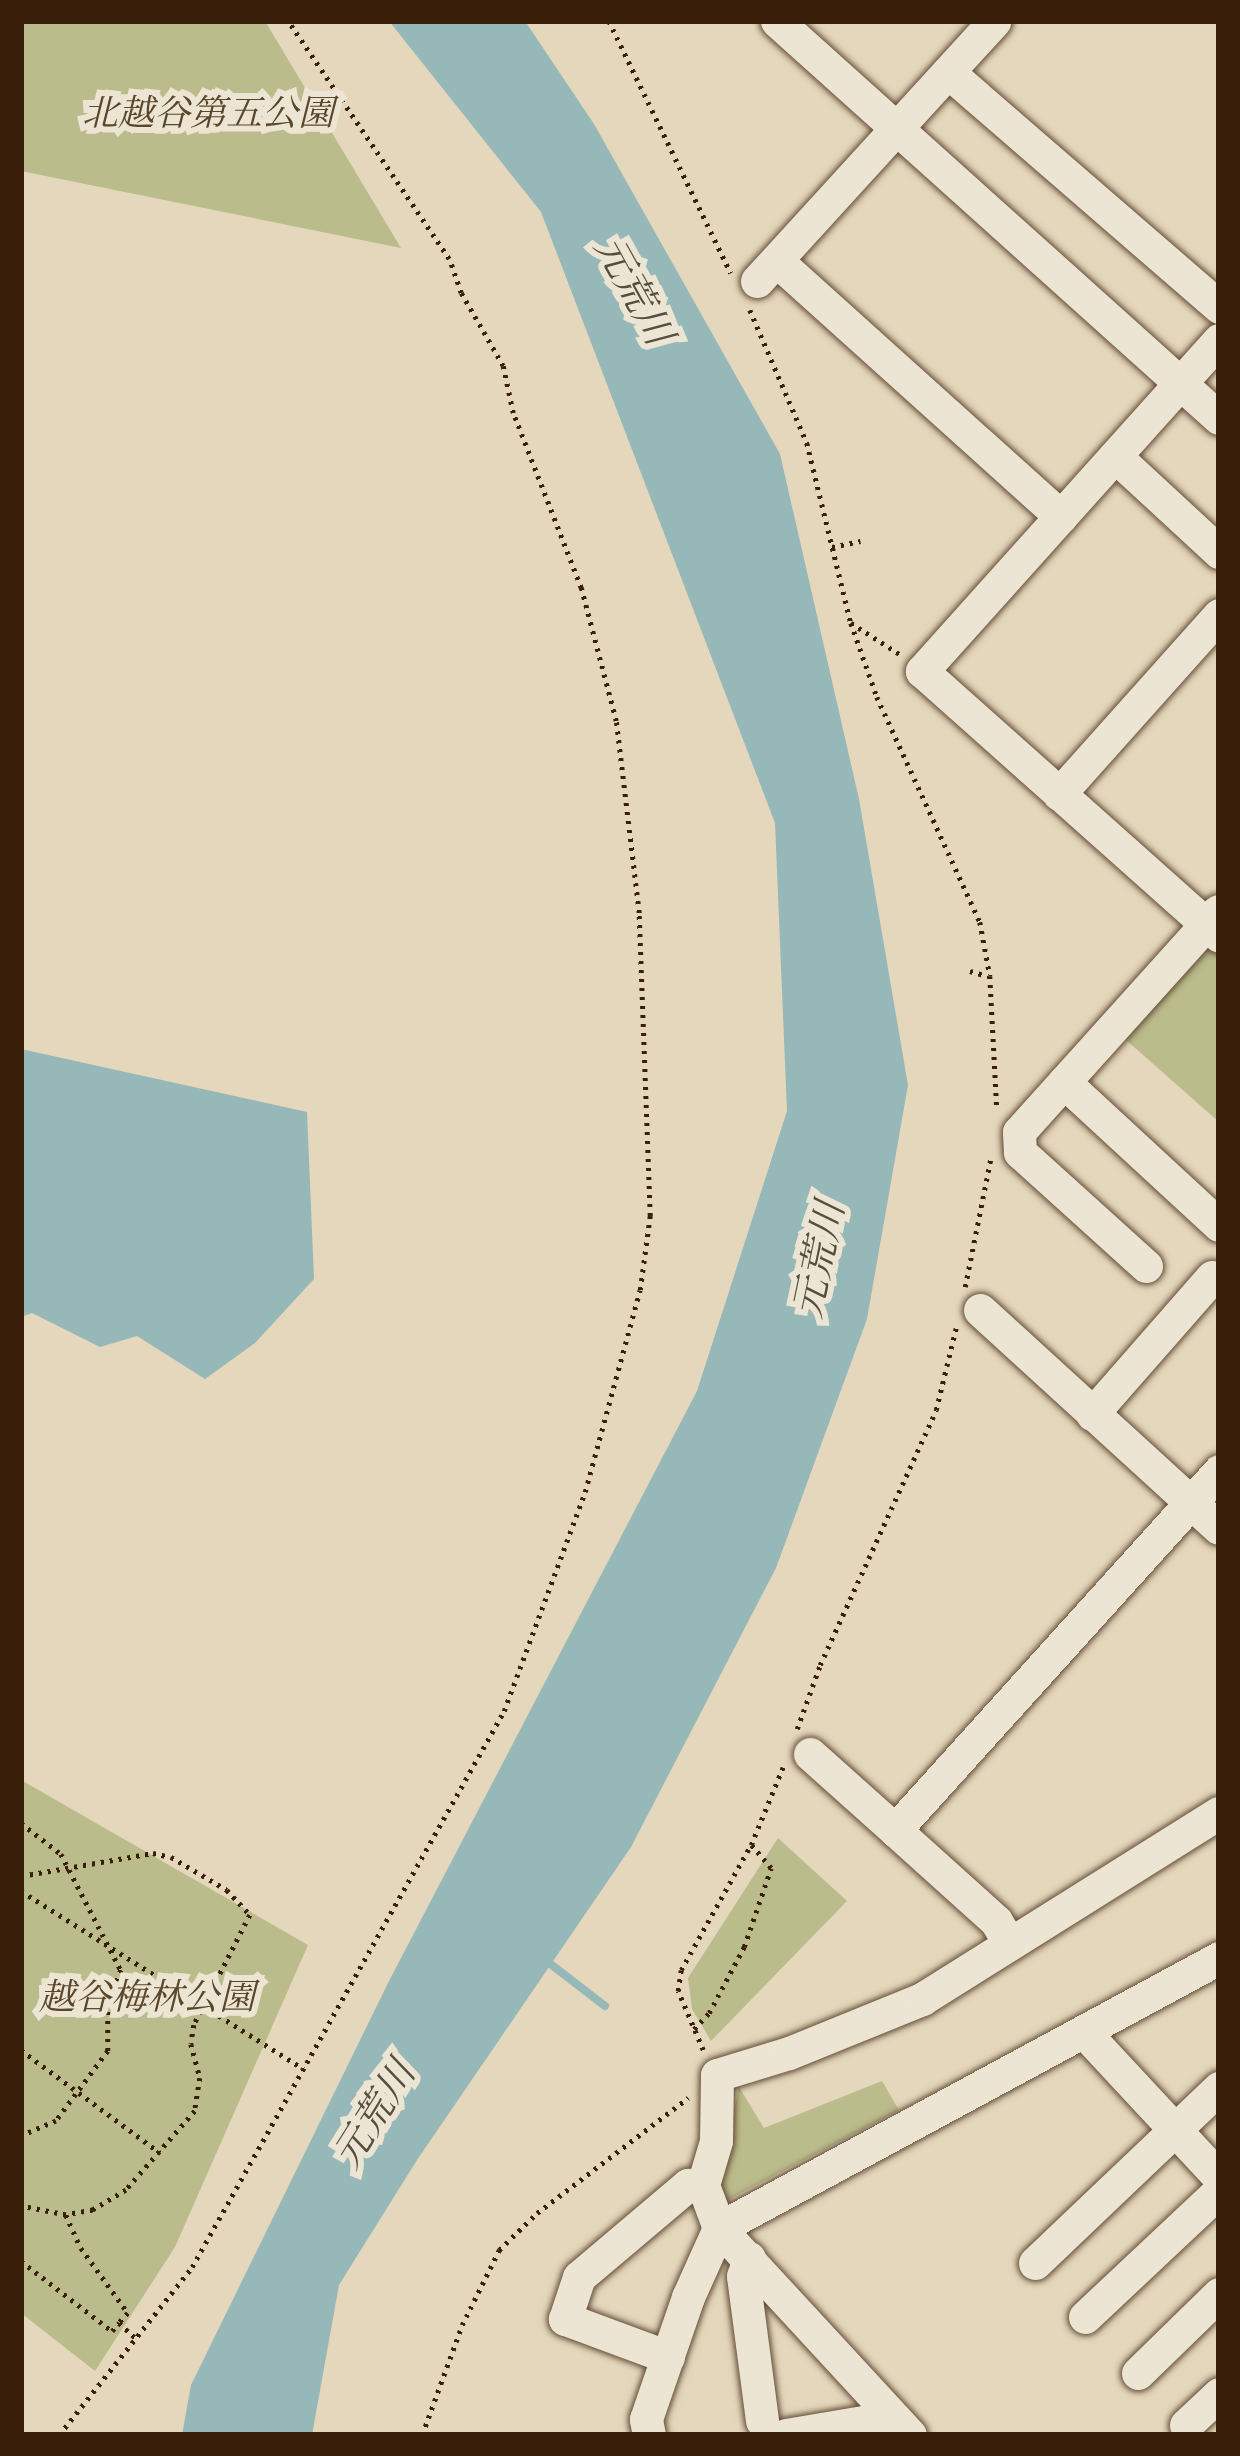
<!DOCTYPE html>
<html>
<head>
<meta charset="utf-8">
<style>
	body { margin:0 }
	#map { position:relative; width:1240px; height:2456px; overflow:hidden; background:#e4d7bc; font-family:"IM FELL Double Pica","Noto Serif JP",serif }
	div>[style] { position:absolute }
	.green>* { inset:0; background:#bbbc8c }
	.water>* { inset:0; background:#97b8b8 }
	.stream>* { height:8px; margin:-4px; padding:0 4px; transform-origin:4px; border-radius:4px; background:#97b8b8 }
	.path>* { height:4.5px; margin-top:-2.25px; transform-origin:0; background:repeating-linear-gradient(90deg,#391f0a 0 3px,transparent 0 9px) }
	.roads { filter:drop-shadow(0 0 3px #644d36) drop-shadow(0 0 3px #644d36) }
	.minor>* { height:33px; margin:-16.5px; padding:0 16.5px; transform-origin:16.5px; border-radius:16.5px; background:#ede5d3 }
	span { translate:-50% -50%; white-space:nowrap; text-align:center; line-height:1.15; -webkit-text-stroke:12px #ede5d3; paint-order:stroke }
	.park-label { font-size:36px; color:#5a462a; font-style:italic }
	.water-label { font-size:39px; color:#554d3e; font-style:italic }
	.frame { position:absolute; inset:0; border:24px solid #391f0a; pointer-events:none }
</style>
</head>
<body>
<div id="map">
	<div class="green">
		<i style="clip-path:polygon(21px 21px,265px 21px,401px 248px,21px 171px)"></i>
		<i style="clip-path:polygon(1206px 931px,1219px 943px,1219px 1122px,1117px 1032px)"></i>
		<i style="clip-path:polygon(21px 1780px,308px 1945px,175px 2247px,95px 2371px,21px 2313px)"></i>
		<i style="clip-path:polygon(778px 1838px,847px 1901px,711px 2041px,692px 2009px,688px 1978px)"></i>
		<i style="clip-path:polygon(882px 2081px,899px 2110px,722px 2203px,718px 2189px,739px 2087px,764px 2128px)"></i>
	</div>
	<div class="water">
		<i style="clip-path:polygon(389px 21px,525px 21px,594px 124px,780px 454px,859px 799px,908px 1085px,867px 1319px,776px 1568px,631px 1847px,417px 2160px,339px 2285px,312px 2435px,182px 2435px,191px 2385px,389px 1981px,697px 1391px,787px 1111px,775px 823px,541px 212px)"></i>
		<i style="clip-path:polygon(21px 1049px,307px 1112px,314px 1279px,255px 1343px,205px 1379px,137px 1336px,100px 1347px,32px 1313px,21px 1317px)"></i>
	</div>
	<div class="stream">
		<i style="left:544px;top:1959px;width:77px;rotate:37.6deg"></i>
	</div>
	<div class="path">
		<i style="left:609px;top:21px;width:280px;rotate:64.2deg"></i>
		<i style="left:750px;top:310px;width:145px;rotate:66.8deg"></i>
		<i style="left:807px;top:443px;width:185px;rotate:76.3deg"></i>
		<i style="left:851px;top:623px;width:78px;rotate:70.6deg"></i>
		<i style="left:877px;top:697px;width:247px;rotate:65.4deg"></i>
		<i style="left:980px;top:922px;width:55px;rotate:79.5deg"></i>
		<i style="left:990px;top:976px;width:134px;rotate:87deg"></i>
		<i style="left:832px;top:547px;width:29px;rotate:-12deg"></i>
		<i style="left:851px;top:623px;width:59px;rotate:32.6deg"></i>
		<i style="left:970px;top:971px;width:19px;rotate:16deg"></i>
		<i style="left:965px;top:1287px;width:133px;rotate:-78.7deg"></i>
		<i style="left:797px;top:1729px;width:68px;rotate:-70.2deg"></i>
		<i style="left:820px;top:1665px;width:280px;rotate:-65.5deg"></i>
		<i style="left:936px;top:1410px;width:84px;rotate:-76.3deg"></i>
		<i style="left:21px;top:1823px;width:51px;rotate:37.8deg"></i>
		<i style="left:61px;top:1854px;width:131px;rotate:62.7deg"></i>
		<i style="left:121px;top:1970px;width:35px;rotate:112deg"></i>
		<i style="left:108px;top:2003px;width:48px;rotate:90deg"></i>
		<i style="left:108px;top:2051px;width:87px;rotate:126.6deg"></i>
		<i style="left:56px;top:2121px;width:38px;rotate:157deg"></i>
		<i style="left:21px;top:1876px;width:134px;rotate:-9.9deg"></i>
		<i style="left:153px;top:1853px;width:18px;rotate:13deg"></i>
		<i style="left:171px;top:1857px;width:65px;rotate:30.5deg"></i>
		<i style="left:227px;top:1890px;width:34px;rotate:47deg"></i>
		<i style="left:250px;top:1915px;width:123px;rotate:117deg"></i>
		<i style="left:194px;top:2025px;width:19px;rotate:99deg"></i>
		<i style="left:191px;top:2044px;width:35px;rotate:75deg"></i>
		<i style="left:200px;top:2078px;width:33px;rotate:99deg"></i>
		<i style="left:195px;top:2111px;width:105px;rotate:131.1deg"></i>
		<i style="left:126px;top:2190px;width:39px;rotate:149deg"></i>
		<i style="left:93px;top:2210px;width:27px;rotate:170deg"></i>
		<i style="left:66px;top:2215px;width:46px;rotate:-168.7deg"></i>
		<i style="left:21px;top:1891px;width:334px;rotate:32.2deg"></i>
		<i style="left:694px;top:2029px;width:22px;rotate:-47deg"></i>
		<i style="left:709px;top:2013px;width:75px;rotate:-62.1deg"></i>
		<i style="left:744px;top:1947px;width:83px;rotate:-71.1deg"></i>
		<i style="left:771px;top:1868px;width:30px;rotate:-131deg"></i>
		<i style="left:21px;top:2050px;width:173px;rotate:36.5deg"></i>
		<i style="left:703px;top:2050px;width:64px;rotate:-113deg"></i>
		<i style="left:678px;top:1991px;width:21px;rotate:-82deg"></i>
		<i style="left:681px;top:1970px;width:143px;rotate:-60.8deg"></i>
		<i style="left:751px;top:1845px;width:84px;rotate:-67.7deg"></i>
		<i style="left:66px;top:2215px;width:36px;rotate:66deg"></i>
		<i style="left:81px;top:2248px;width:80px;rotate:54.1deg"></i>
		<i style="left:128px;top:2313px;width:13px;rotate:132deg"></i>
		<i style="left:119px;top:2323px;width:24px;rotate:42deg"></i>
		<i style="left:21px;top:2261px;width:115px;rotate:37.6deg"></i>
		<i style="left:112px;top:2331px;width:11px;rotate:-49deg"></i>
		<i style="left:59px;top:2435px;width:214px;rotate:-51.6deg"></i>
		<i style="left:192px;top:2267px;width:638px;rotate:-60.7deg"></i>
		<i style="left:504px;top:1711px;width:233px;rotate:-69.7deg"></i>
		<i style="left:585px;top:1492px;width:209px;rotate:-74.8deg"></i>
		<i style="left:640px;top:1290px;width:75px;rotate:-82.3deg"></i>
		<i style="left:650px;top:1216px;width:303px;rotate:-92.1deg"></i>
		<i style="left:639px;top:913px;width:193px;rotate:-96.8deg"></i>
		<i style="left:616px;top:721px;width:138px;rotate:-104.7deg"></i>
		<i style="left:581px;top:588px;width:188px;rotate:-111.2deg"></i>
		<i style="left:513px;top:413px;width:48px;rotate:-102deg"></i>
		<i style="left:503px;top:366px;width:84px;rotate:-119.9deg"></i>
		<i style="left:461px;top:293px;width:36px;rotate:-109deg"></i>
		<i style="left:449px;top:259px;width:287px;rotate:-124.1deg"></i>
		<i style="left:422px;top:2435px;width:117px;rotate:-70deg"></i>
		<i style="left:462px;top:2325px;width:84px;rotate:-63.7deg"></i>
		<i style="left:499px;top:2250px;width:53px;rotate:-44.2deg"></i>
		<i style="left:537px;top:2213px;width:190px;rotate:-37.3deg"></i>
	</div>
	<div class="roads">
		<div class="minor">
			<i style="left:777px;top:21px;width:594px;rotate:41.93deg"></i>
			<i style="left:948px;top:72px;width:359px;rotate:40.9deg"></i>
			<i style="left:777px;top:261px;width:382px;rotate:42deg"></i>
			<i style="left:757px;top:281px;width:352px;rotate:-47.6deg"></i>
			<i style="left:1219px;top:340px;width:445px;rotate:131.9deg"></i>
			<i style="left:922px;top:671px;width:398px;rotate:41.7deg"></i>
			<i style="left:1115px;top:456px;width:142px;rotate:42.7deg"></i>
			<i style="left:1059px;top:794px;width:240px;rotate:-48.2deg"></i>
			<i style="left:1064px;top:1082px;width:211px;rotate:42.7deg"></i>
			<i style="left:1146px;top:1266px;width:170px;rotate:-137.9deg"></i>
			<i style="left:1020px;top:1152px;width:20px;rotate:-93deg"></i>
			<i style="left:1019px;top:1132px;width:297px;rotate:-48deg"></i>
			<i style="left:980px;top:1310px;width:323px;rotate:42.4deg"></i>
			<i style="left:1092px;top:1414px;width:182px;rotate:-48.8deg"></i>
			<i style="left:810px;top:1754px;width:114px;rotate:41.8deg"></i>
			<i style="left:1008px;top:1941px;width:23px;rotate:-121deg"></i>
			<i style="left:996px;top:1921px;width:136px;rotate:-138deg"></i>
			<i style="left:895px;top:1830px;width:484px;rotate:-47.9deg"></i>
			<i style="left:1085px;top:2033px;width:197px;rotate:47.1deg"></i>
			<i style="left:749px;top:2258px;width:19px;rotate:108deg"></i>
			<i style="left:743px;top:2276px;width:146px;rotate:82.5deg"></i>
			<i style="left:1035px;top:2263px;width:254px;rotate:-43.6deg"></i>
			<i style="left:1085px;top:2317px;width:184px;rotate:-43.2deg"></i>
			<i style="left:668px;top:2357px;width:110px;rotate:-159.7deg"></i>
			<i style="left:565px;top:2319px;width:44px;rotate:-71.6deg"></i>
			<i style="left:579px;top:2277px;width:143px;rotate:-40.2deg"></i>
			<i style="left:688px;top:2185px;width:15px"></i>
			<i style="left:1138px;top:2373px;width:113px;rotate:-44.3deg"></i>
			<i style="left:1186px;top:2425px;width:45px;rotate:-43.2deg"></i>
			<i style="left:649px;top:2435px;width:16px;rotate:-101deg"></i>
			<i style="left:646px;top:2419px;width:129px;rotate:-71deg"></i>
			<i style="left:688px;top:2297px;width:76px;rotate:-65.8deg"></i>
			<i style="left:719px;top:2228px;width:568px;rotate:-28.37deg"></i>
			<i style="left:786px;top:2435px;width:108px;rotate:-9.6deg"></i>
			<i style="left:910px;top:2435px;width:282px;rotate:-132.7deg"></i>
			<i style="left:719px;top:2228px;width:46px;rotate:-110.4deg"></i>
			<i style="left:703px;top:2185px;width:46px;rotate:-73.5deg"></i>
			<i style="left:716px;top:2141px;width:66px;rotate:-89.1deg"></i>
			<i style="left:717px;top:2075px;width:75px;rotate:-17deg"></i>
			<i style="left:789px;top:2053px;width:144px;rotate:-22.1deg"></i>
			<i style="left:922px;top:1999px;width:350px;rotate:-32.1deg"></i>
		</div>
	</div>
	<div class="park-label">
		<span style="left:208px;top:114px">北越谷第五公園</span>
		<span style="left:147px;top:1998px">越谷梅林公園</span>
	</div>
	<div class="water-label">
		<span style="left:633px;top:291px;rotate:61deg">元荒川</span>
		<span style="left:820px;top:1260px;rotate:-78deg">元荒川</span>
		<span style="left:375px;top:2115px;rotate:-58deg">元荒川</span>
	</div>
	<div class="frame"></div>
</div>
</body>
</html>
